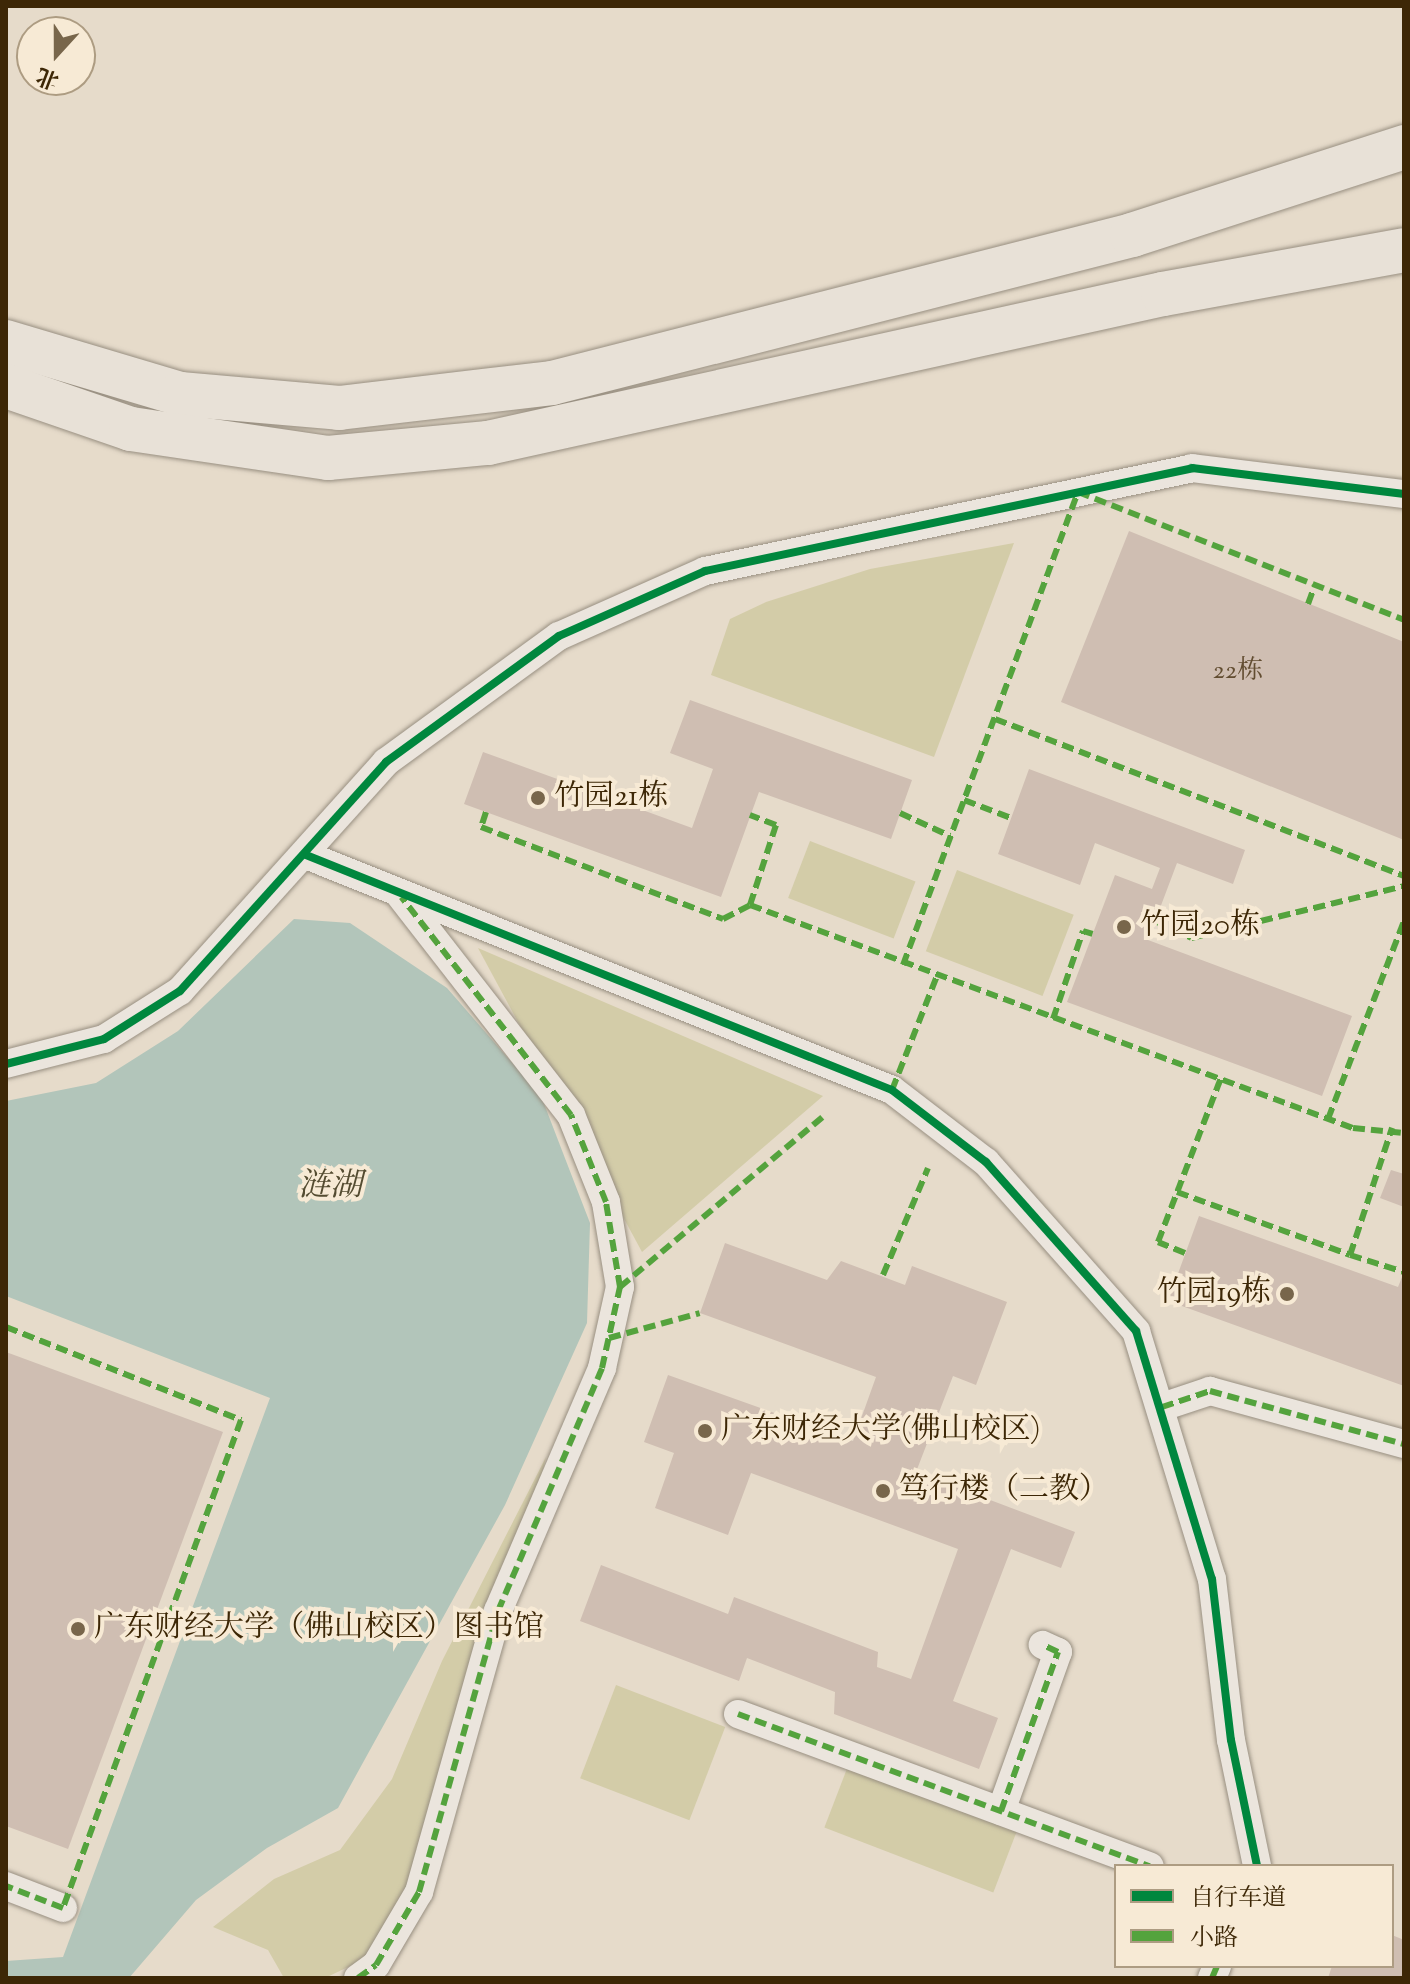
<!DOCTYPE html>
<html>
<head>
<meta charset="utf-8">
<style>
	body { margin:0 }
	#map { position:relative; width:1410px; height:1984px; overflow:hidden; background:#e6dbca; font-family:"Sorts Mill Goudy","Noto Serif SC",serif }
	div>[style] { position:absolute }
	.green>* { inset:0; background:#d3cca8; transform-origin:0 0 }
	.water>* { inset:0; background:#b2c5ba }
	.building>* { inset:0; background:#cfbeb2 }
	.roads { filter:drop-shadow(0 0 2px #988f81) drop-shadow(0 0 2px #988f81) }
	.minor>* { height:28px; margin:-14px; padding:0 14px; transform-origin:14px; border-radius:14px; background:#ebe5dd }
	.trunk>* { height:44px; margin:-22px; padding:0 22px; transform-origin:22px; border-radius:22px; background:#e8e1d7 }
	.quiet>* { height:6px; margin-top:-3px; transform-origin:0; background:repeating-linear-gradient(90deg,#54a33d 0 12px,transparent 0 18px) }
	.cycleway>* { height:8px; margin:-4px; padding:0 4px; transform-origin:4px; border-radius:4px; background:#00873e }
	.dots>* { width:22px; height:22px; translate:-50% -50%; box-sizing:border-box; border:4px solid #f7ead5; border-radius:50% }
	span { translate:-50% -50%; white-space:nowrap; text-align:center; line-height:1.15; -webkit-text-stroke:8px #f7ead5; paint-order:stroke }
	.number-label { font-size:26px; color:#624d31 }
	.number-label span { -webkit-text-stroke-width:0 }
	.poi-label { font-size:30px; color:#3d2706 }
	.left { translate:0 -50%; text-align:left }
	.right { translate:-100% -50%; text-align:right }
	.water-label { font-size:32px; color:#544c31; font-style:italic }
	.frame { position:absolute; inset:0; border:8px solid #3d2706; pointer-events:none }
	.legend { position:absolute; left:1114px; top:1864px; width:280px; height:104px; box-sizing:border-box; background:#f7ead5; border:2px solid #ad9c82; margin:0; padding:10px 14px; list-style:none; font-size:24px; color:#3d2706 }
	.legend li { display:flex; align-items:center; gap:16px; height:40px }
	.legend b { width:40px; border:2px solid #ad9c82 }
	.north { position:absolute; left:16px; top:16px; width:80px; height:80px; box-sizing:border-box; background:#f7ead5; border:2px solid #ad9c82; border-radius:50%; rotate:201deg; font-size:22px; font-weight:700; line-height:32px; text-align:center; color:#3d2706 }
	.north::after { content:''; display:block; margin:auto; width:28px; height:36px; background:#78664b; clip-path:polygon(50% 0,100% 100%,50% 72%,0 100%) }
</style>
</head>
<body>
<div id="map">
	<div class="green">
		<i style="clip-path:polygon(1014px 543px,934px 757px,711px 675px,730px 619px,766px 602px,870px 569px)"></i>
		<i style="left:810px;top:841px;width:113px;height:61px;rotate:21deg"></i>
		<i style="left:957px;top:870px;width:125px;height:87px;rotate:21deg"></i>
		<i style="clip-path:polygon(478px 948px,823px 1096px,642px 1252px)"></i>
		<i style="clip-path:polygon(546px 1457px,534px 1509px,412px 1878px,369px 1957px,325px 1978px,284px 1978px,268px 1950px,213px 1927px,274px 1879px,340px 1850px,392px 1779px,442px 1661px)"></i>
		<i style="left:616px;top:1685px;width:117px;height:100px;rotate:21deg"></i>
		<i style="left:848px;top:1766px;width:181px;height:66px;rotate:21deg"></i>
	</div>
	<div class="water">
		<i style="clip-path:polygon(294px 919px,350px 923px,447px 988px,541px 1096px,590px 1223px,587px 1323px,505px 1505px,338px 1808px,267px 1848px,196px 1900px,129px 1978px,6px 1978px,6px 1961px,63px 1957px,270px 1398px,6px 1296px,6px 1101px,96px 1083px,178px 1031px)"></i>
	</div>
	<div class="building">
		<i style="clip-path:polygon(1129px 531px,1404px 642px,1404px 840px,1061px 702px)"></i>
		<i style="clip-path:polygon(690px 700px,912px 780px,891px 839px,759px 792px,721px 897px,464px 804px,483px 752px,692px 828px,713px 769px,670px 753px)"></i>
		<i style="clip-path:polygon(1029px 769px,1245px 850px,1233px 884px,1177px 863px,1148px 940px,1352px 1016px,1322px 1096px,1067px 1002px,1115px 875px,1152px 889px,1160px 868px,1095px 843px,1080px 885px,998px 854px)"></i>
		<i style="clip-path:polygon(1391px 1170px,1404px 1174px,1404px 1207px,1380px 1198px)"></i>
		<i style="clip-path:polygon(1199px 1216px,1398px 1287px,1404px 1272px,1404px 1386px,1168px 1301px)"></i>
		<i style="clip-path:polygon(725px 1243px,827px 1280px,841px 1261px,905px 1285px,912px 1266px,1007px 1302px,976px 1385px,953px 1376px,916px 1472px,1075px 1532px,1061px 1568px,1011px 1549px,953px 1701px,998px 1718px,979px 1769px,834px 1714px,835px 1692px,747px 1658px,739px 1681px,580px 1621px,601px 1565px,728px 1614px,734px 1597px,878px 1652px,877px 1667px,911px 1679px,958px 1549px,751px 1473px,728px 1535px,655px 1508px,674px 1453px,644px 1442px,668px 1375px,853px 1441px,876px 1377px,700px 1313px)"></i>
		<i style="clip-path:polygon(6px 1352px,223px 1432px,68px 1849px,6px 1826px)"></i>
		<i style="clip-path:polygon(1392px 1935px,1404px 1940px,1404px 1978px,1328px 1978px,1332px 1966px,1392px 1966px)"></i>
	</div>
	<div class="roads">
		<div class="minor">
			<i style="left:306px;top:855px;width:631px;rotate:21.85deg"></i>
			<i style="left:892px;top:1090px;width:118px;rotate:37.5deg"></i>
			<i style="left:986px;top:1162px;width:226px;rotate:48.4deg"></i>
			<i style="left:1136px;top:1331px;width:259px;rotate:73deg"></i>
			<i style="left:1212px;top:1579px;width:162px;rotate:83.3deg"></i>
			<i style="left:1231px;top:1740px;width:129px;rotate:78.3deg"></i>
			<i style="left:6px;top:1064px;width:101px;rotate:-14.3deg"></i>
			<i style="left:104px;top:1039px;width:90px;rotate:-32.3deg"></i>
			<i style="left:180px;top:991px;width:308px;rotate:-48deg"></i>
			<i style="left:386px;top:762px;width:214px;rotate:-36.1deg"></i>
			<i style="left:559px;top:636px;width:160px;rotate:-24deg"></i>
			<i style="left:705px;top:571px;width:498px;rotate:-11.9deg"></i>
			<i style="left:1192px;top:468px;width:214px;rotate:7deg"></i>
			<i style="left:1162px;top:1407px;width:51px;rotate:-18.4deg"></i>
			<i style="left:1210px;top:1391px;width:201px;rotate:15.3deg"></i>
			<i style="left:738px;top:1714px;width:439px;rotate:20.3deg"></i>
			<i style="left:1001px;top:1811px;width:169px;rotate:-70.3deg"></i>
			<i style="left:1058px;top:1652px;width:17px;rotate:-155deg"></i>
			<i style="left:6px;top:1886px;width:61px;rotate:21.1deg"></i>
			<i style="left:358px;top:1978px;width:22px;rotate:-36deg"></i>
			<i style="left:376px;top:1965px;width:85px;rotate:-59.5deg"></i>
			<i style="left:419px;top:1892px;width:292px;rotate:-74.3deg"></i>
			<i style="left:498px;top:1611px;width:264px;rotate:-66.8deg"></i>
			<i style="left:602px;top:1368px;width:83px;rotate:-77.5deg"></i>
			<i style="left:620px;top:1287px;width:86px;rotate:-99.4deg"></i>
			<i style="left:606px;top:1202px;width:94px;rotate:-111.9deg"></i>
			<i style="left:571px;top:1115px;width:280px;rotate:-127.9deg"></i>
			<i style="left:1212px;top:1978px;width:13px;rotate:-67deg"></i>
		</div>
		<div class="trunk">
			<i style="left:6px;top:342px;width:182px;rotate:16.6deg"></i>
			<i style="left:180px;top:394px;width:160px;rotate:5deg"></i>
			<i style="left:339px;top:408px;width:214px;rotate:-6.7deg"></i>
			<i style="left:552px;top:383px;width:599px;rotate:-14.31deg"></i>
			<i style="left:1132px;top:235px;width:286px;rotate:-17.9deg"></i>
			<i style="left:6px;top:386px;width:132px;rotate:19deg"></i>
			<i style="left:131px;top:429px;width:199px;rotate:8.4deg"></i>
			<i style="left:328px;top:458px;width:161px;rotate:-5.4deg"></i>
			<i style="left:488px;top:443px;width:691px;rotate:-12.45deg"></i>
			<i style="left:1163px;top:294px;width:245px;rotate:-10.3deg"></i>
		</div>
	</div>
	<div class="quiet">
		<i style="left:1308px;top:604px;width:20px;rotate:-70deg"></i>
		<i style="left:995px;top:719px;width:438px;rotate:21deg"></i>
		<i style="left:964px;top:800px;width:50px;rotate:21deg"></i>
		<i style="left:486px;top:812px;width:16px;rotate:108deg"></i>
		<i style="left:481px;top:827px;width:259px;rotate:20.8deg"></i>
		<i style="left:723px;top:919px;width:30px;rotate:-27deg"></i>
		<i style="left:750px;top:905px;width:643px;rotate:20.3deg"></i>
		<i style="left:1353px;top:1128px;width:51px;rotate:5.6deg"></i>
		<i style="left:900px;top:813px;width:55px;rotate:24.7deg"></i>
		<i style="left:750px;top:905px;width:84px;rotate:-72deg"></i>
		<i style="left:776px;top:825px;width:28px;rotate:-159deg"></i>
		<i style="left:1155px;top:921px;width:40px;rotate:25deg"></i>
		<i style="left:1191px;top:938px;width:219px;rotate:-13.7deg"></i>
		<i style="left:903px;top:965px;width:504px;rotate:-69.7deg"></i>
		<i style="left:1078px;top:492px;width:350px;rotate:21.4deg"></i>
		<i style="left:1053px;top:1019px;width:93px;rotate:-71.2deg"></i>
		<i style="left:1083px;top:931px;width:10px;rotate:17deg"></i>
		<i style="left:892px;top:1090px;width:123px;rotate:-68.5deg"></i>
		<i style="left:1328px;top:1119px;width:212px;rotate:-69deg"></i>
		<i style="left:1177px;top:1192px;width:184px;rotate:20deg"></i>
		<i style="left:1350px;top:1255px;width:134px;rotate:-71.7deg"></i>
		<i style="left:1185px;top:1253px;width:29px;rotate:-158deg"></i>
		<i style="left:1158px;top:1242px;width:176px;rotate:-69deg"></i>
		<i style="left:1350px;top:1255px;width:57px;rotate:17.5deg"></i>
		<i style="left:883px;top:1275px;width:116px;rotate:-67.2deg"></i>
		<i style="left:620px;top:1287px;width:269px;rotate:-40deg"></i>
		<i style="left:6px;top:1327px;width:253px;rotate:21.6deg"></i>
		<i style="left:241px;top:1420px;width:519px;rotate:110.04deg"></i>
		<i style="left:63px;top:1908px;width:61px;rotate:-158.9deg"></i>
		<i style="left:609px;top:1338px;width:94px;rotate:-15.4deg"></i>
		<i style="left:1162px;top:1407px;width:51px;rotate:-18.4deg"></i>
		<i style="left:1210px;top:1391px;width:201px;rotate:15.3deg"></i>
		<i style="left:738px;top:1714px;width:439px;rotate:20.3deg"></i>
		<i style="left:1001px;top:1811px;width:169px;rotate:-70.3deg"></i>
		<i style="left:1058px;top:1652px;width:17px;rotate:-155deg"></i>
		<i style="left:358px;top:1978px;width:22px;rotate:-36deg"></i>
		<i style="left:376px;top:1965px;width:85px;rotate:-59.5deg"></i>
		<i style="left:419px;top:1892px;width:292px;rotate:-74.3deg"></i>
		<i style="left:498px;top:1611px;width:264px;rotate:-66.8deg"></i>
		<i style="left:602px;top:1368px;width:83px;rotate:-77.5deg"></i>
		<i style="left:620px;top:1287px;width:86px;rotate:-99.4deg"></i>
		<i style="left:606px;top:1202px;width:94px;rotate:-111.9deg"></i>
		<i style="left:571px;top:1115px;width:276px;rotate:-127.9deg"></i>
		<i style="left:1212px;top:1978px;width:13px;rotate:-67deg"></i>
	</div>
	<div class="cycleway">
		<i style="left:306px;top:855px;width:631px;rotate:21.85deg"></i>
		<i style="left:892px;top:1090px;width:118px;rotate:37.5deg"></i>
		<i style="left:986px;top:1162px;width:226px;rotate:48.4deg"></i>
		<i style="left:1136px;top:1331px;width:259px;rotate:73deg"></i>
		<i style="left:1212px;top:1579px;width:162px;rotate:83.3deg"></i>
		<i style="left:1231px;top:1740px;width:129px;rotate:78.3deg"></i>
		<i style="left:6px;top:1064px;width:101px;rotate:-14.3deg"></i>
		<i style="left:104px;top:1039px;width:90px;rotate:-32.3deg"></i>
		<i style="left:180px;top:991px;width:308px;rotate:-48deg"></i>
		<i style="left:386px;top:762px;width:214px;rotate:-36.1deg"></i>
		<i style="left:559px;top:636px;width:160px;rotate:-24deg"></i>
		<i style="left:705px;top:571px;width:498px;rotate:-11.9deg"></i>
		<i style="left:1192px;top:468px;width:214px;rotate:7deg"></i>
	</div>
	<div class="dots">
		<i style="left:538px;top:798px;background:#78664b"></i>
		<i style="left:1124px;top:927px;background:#78664b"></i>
		<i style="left:1287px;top:1294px;background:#78664b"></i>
		<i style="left:705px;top:1431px;background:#78664b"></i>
		<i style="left:883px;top:1491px;background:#78664b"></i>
		<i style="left:78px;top:1629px;background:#78664b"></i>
	</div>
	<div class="number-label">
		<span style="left:1238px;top:672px">22栋</span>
	</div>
	<div class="poi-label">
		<span class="left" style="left:554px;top:798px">竹园21栋</span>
		<span class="left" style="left:1140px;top:927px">竹园20栋</span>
		<span class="right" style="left:1271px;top:1294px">竹园19栋</span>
		<span class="left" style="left:721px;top:1431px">广东财经大学(佛山校区)</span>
		<span class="left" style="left:899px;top:1491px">笃行楼（二教）</span>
		<span class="left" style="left:94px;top:1629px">广东财经大学（佛山校区）图书馆</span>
	</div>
	<div class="water-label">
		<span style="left:330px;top:1187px">涟湖</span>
	</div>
	<div class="frame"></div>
	<ul class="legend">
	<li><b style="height:10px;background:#00873e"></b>自行车道</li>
	<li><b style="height:10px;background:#54a33d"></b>小路</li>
	</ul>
	<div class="north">北</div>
</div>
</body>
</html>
